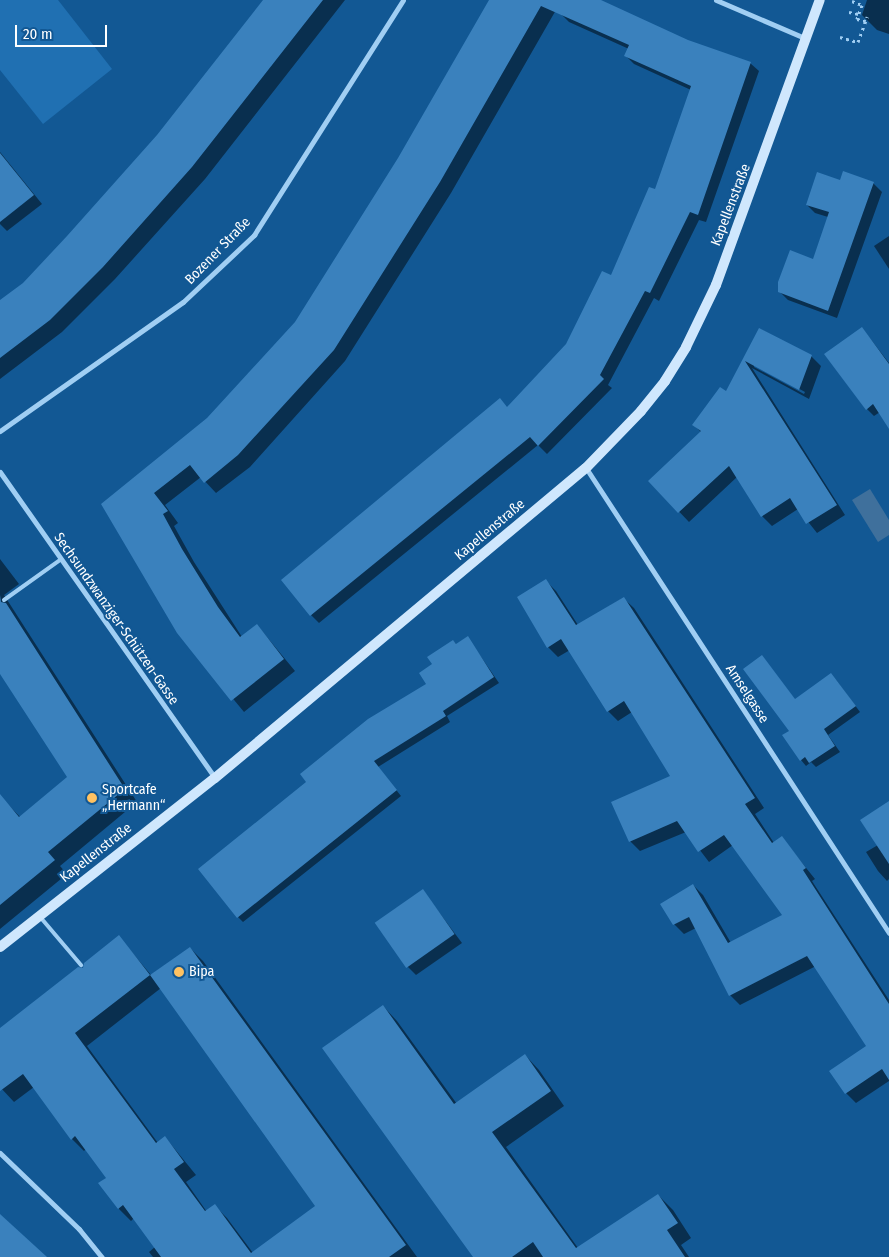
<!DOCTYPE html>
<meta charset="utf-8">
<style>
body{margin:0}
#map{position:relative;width:889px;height:1257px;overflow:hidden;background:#125894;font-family:"Fira Sans Condensed",sans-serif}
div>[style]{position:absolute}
.green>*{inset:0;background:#2070b2}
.water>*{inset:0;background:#3f709c}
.shadow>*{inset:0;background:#0007}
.building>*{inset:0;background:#3a81bd;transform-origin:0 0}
.path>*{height:3px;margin-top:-1.5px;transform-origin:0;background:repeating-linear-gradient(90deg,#a0cef3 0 2.5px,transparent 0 6.5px)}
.service>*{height:4px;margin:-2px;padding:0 2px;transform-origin:2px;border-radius:2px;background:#a0cef3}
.minor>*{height:5px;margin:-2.5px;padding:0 2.5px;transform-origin:2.5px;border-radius:2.5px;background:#a0cef3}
.secondary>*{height:10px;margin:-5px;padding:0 5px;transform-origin:5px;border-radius:5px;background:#cfe7fd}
.dots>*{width:14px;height:14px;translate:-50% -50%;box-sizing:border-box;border:2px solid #125894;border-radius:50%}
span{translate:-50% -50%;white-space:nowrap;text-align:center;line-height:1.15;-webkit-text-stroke:4px #125894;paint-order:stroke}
.street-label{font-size:14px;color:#fff}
.poi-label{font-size:14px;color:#fff}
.left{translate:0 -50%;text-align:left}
.scale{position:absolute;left:15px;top:25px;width:92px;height:22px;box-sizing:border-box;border:2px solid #fff;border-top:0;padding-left:6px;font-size:15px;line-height:18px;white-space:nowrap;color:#fff;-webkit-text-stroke:4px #125894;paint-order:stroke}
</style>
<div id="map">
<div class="green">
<div style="clip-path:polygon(0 0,58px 0,112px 69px,43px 124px,0 70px)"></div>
</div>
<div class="water">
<div style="clip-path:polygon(870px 489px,889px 520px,889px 535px,878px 542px,852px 500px)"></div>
</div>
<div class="shadow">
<div style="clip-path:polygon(265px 0,345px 0,205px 179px,115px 279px,62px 332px,0 379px,0 302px,24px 283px,68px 236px,158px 136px)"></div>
<div style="clip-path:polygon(491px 0,557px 0,560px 3px,451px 193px,345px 361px,250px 467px,216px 493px,201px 477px,165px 505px,178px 523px,174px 526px,194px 562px,242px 637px,257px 625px,295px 671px,244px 712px,178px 632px,103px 504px,208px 419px,296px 323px,400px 158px)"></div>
<div style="clip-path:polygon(567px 0,598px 0,687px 41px,750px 63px,759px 71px,706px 222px,699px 220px,659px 301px,654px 298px,608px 385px,612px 388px,547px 454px,538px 445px,319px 623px,311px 615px,567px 345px,612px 277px,656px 191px,691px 90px,634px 64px,626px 56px,629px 49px,569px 22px,561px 14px)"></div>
<div style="clip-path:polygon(867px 0,889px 0,889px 34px,877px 30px,862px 15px)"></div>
<div style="clip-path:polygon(0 152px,42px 204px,7px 231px,0 224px)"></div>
<div style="clip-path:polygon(841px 181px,873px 183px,882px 192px,837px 318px,788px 300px,779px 291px,814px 260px,828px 217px,815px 213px,807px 205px)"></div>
<div style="clip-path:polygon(889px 236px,889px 269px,874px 246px)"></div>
<div style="clip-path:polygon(862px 328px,889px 363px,889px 427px,880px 412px,874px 416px,867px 409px)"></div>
<div style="clip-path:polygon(evenodd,760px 329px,811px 356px,821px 366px,809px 399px,752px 368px,845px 515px,817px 533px,798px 509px,772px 526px,762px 516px,737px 477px,689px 522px,650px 481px,702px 433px,694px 425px,726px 393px,760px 329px,754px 364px,805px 392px,804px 394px,754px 367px,754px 364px)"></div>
<div style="clip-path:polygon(0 559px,19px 584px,4px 595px,137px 802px,60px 866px,67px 874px,0 929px,0 800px,2px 798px,20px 817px,69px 777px,0 672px)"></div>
<div style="clip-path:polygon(546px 581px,556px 591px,578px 625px,623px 598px,634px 608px,764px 808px,755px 814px,774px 843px,782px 838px,815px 879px,812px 881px,889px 1000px,889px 1081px,856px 1103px,846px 1093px,868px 1046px,816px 966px,740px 1005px,730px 995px,696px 928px,684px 934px,674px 924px,693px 885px,703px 895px,731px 943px,784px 916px,733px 845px,709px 862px,686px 832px,640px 851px,630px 841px,672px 776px,632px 712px,618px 721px,608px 711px,570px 650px,558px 657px,548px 647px)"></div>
<div style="clip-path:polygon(468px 638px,499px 683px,447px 716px,450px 722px,378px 767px,401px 796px,243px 922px,238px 917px,428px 684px,433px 665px,453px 641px,457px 645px)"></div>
<div style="clip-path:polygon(762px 657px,795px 700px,836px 680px,860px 712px,828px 735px,840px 752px,816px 767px,811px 762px,806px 766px,801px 760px)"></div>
<div style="clip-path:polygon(889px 803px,889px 879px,887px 881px,878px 871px,866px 852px,878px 845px)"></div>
<div style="clip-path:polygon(423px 891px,462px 943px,416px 975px,408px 967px)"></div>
<div style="clip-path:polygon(evenodd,119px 937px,151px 975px,190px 948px,203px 961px,417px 1257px,153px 1257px,149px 1252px,155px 1247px,134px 1218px,131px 1221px,119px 1209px,107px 1178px,86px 1149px,84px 1151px,72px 1139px,34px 1087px,14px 1102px,0 1087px,0 1030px,84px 970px,119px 937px,161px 988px,316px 1206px,253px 1253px,227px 1218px,215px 1206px,207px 1212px,186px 1182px,196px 1175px,165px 1137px,158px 1143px,87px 1046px,161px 988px)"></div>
<div style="clip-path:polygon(383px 1006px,397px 1021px,457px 1104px,525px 1055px,539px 1070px,564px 1106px,506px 1147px,578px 1248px,658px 1195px,673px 1210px,691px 1238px,681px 1245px,689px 1257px,475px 1257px)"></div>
</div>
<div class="building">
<div style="clip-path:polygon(263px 0,323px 0,192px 167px,103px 267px,50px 320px,0 358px,0 300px,23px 283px,67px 236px,157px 135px)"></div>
<div style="clip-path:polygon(489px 0,601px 0,688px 40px,751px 62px,698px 215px,690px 212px,650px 293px,645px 291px,600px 375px,604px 379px,538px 446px,530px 437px,310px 616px,281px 580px,500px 398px,507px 407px,566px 344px,602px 271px,611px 275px,649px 187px,655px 189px,691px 86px,624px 56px,629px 45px,541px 6px,440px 182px,334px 350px,238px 455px,204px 483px,190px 465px,154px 493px,168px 511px,163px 514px,182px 549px,218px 607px,240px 637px,257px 624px,284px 659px,231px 701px,177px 633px,101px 504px,207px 418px,295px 322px,398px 158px)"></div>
<div style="clip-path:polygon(0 153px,34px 195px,0 222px)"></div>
<div style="clip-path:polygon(843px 171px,874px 182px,828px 311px,778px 292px,778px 282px,790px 250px,813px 259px,829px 212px,806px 205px,817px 172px,840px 180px)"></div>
<div style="clip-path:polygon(862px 327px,889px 364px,889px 429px,873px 404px,866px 410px,824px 354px)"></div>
<div style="clip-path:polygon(759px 328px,812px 355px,799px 390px,745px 361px,837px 505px,806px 524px,790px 498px,761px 517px,729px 466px,678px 513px,648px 481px,701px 431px,692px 425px,720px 387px,726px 391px)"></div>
<div style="clip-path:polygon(546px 579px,576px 625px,624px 597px,755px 798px,745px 804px,772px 843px,782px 836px,806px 868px,803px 870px,889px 1004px,889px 1080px,882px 1069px,845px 1094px,829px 1071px,866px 1046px,807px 956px,729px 996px,689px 917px,673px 925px,660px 904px,693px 884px,728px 943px,782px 915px,724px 835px,698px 852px,677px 821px,629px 842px,611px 802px,670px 776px,624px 701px,607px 712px,561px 639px,547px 648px,517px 597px)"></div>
<div style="clip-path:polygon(0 595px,1px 602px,6px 603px,125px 789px,48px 852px,55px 860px,0 905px,0 794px,19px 817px,67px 777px,0 674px)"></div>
<div style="clip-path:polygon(468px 636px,494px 677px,443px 711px,446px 716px,374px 761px,397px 790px,237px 918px,198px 869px,306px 782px,300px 774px,368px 719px,426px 684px,419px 673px,432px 664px,427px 657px,453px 640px,456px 644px)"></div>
<div style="clip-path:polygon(762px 655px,795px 699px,831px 673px,856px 706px,824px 729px,835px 746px,809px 763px,805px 757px,800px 761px,782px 735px,789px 731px,743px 669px)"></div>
<div style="clip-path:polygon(889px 801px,889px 864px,860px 820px)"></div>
<div style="left:423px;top:889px;width:55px;height:59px;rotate:55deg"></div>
<div style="clip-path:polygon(evenodd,119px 935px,150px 975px,190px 947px,406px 1245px,389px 1257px,161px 1257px,123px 1205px,118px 1209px,98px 1183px,106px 1178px,75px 1136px,71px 1140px,23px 1074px,0 1091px,0 1028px,78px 967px,83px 968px,84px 963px,119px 935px,150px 975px,315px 1206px,251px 1253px,215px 1204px,205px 1211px,174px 1169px,184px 1162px,165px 1136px,156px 1143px,75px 1033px,150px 975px)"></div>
<div style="clip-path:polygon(383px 1005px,454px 1104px,525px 1054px,551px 1091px,492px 1132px,576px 1248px,658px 1194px,678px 1223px,667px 1230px,685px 1257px,543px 1257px,533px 1242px,512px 1257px,473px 1257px,322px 1048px)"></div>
<div style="clip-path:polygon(0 1214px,47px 1257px,0 1257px)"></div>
</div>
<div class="path">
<div style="left:852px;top:1px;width:11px;rotate:22deg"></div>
<div style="left:862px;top:5px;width:15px;rotate:110deg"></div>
<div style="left:857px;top:19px;width:9px;rotate:13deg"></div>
<div style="left:849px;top:12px;width:10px;rotate:11deg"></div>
<div style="left:840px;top:37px;width:19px;rotate:16deg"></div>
<div style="left:858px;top:42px;width:27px;rotate:-70deg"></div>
</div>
<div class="service">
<div style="left:4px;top:600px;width:69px;rotate:-35.5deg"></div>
<div style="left:41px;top:918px;width:62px;rotate:49.6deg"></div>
</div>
<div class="minor">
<div style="left:716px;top:0;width:99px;rotate:23.2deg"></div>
<div style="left:0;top:431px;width:224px;rotate:-35.2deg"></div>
<div style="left:183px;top:302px;width:98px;rotate:-43.3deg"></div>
<div style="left:254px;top:235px;width:278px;rotate:-57.6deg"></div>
<div style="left:586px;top:468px;width:555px;rotate:56.91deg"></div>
<div style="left:0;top:472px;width:374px;rotate:54.9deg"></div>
<div style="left:0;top:1153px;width:110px;rotate:43.9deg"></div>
<div style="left:79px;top:1229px;width:36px;rotate:51deg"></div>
</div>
<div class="secondary">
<div style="left:0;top:947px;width:273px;rotate:-38.2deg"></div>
<div style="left:215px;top:778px;width:483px;rotate:-39.9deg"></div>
<div style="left:586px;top:468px;width:79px;rotate:-46deg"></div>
<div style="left:641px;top:411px;width:38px;rotate:-51deg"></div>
<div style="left:665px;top:381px;width:40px;rotate:-58deg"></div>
<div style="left:686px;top:347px;width:69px;rotate:-64.2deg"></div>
<div style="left:716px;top:285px;width:303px;rotate:-70deg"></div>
</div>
<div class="dots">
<div style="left:92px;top:798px;background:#ffc262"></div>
<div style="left:179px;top:972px;background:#ffc262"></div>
</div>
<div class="street-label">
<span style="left:731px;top:205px;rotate:-69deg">Kapellenstraße</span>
<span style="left:218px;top:251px;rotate:-46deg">Bozener Straße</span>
<span style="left:490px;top:530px;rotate:-40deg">Kapellenstraße</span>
<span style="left:116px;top:619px;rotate:55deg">Sechsundzwanziger-Schützen-Gasse</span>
<span style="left:747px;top:694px;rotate:57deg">Amselgasse</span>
<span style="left:96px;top:853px;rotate:-38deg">Kapellenstraße</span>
</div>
<div class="poi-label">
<span class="left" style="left:102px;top:798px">Sportcafe<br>„Hermann“</span>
<span class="left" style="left:189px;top:972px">Bipa</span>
</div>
<div class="scale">20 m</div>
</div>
